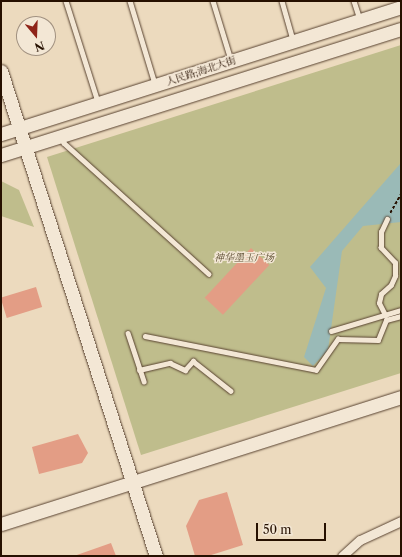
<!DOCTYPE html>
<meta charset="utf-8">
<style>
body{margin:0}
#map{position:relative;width:402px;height:557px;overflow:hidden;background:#ecdabe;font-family:"Libre Caslon Text","Noto Serif SC",serif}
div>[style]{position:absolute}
.green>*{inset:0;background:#bfbd8c}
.water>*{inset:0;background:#9abab7}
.building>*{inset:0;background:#e39d85;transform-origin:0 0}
.path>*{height:1.5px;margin-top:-0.75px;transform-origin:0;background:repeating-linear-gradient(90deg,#261000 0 3px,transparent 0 5px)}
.roads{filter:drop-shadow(0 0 1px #584230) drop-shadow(0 0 1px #584230)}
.lane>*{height:4.5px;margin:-2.25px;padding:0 2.25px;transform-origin:2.25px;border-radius:2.25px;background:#f3e7d5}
.street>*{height:9px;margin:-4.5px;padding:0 4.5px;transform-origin:4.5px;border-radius:4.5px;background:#f3e7d5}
.secondary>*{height:13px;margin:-6.5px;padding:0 6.5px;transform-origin:6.5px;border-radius:6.5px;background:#f3e7d5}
span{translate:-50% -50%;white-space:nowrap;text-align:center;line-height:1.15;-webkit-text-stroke:3px #f3e7d5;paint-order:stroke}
.street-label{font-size:10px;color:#261000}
.park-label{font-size:10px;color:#5c4d31;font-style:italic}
.frame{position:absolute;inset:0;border:2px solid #261000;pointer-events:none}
.north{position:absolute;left:16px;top:16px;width:40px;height:40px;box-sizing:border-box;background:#f3e7d5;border:1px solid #a19180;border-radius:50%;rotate:161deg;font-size:11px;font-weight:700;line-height:16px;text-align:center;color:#261000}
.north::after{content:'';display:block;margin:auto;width:14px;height:18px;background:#8f2418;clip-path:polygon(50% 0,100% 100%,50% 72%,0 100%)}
.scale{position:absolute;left:256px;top:523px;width:70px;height:18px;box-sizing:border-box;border:2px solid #261000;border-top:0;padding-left:5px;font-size:12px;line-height:14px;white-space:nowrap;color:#261000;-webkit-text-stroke:3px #f3e7d5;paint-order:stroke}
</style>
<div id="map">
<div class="green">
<div style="clip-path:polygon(401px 45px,401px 373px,141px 455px,47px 157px)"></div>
<div style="clip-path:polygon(1px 181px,19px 190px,34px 227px,1px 216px)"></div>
</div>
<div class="water">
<div style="clip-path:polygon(400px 164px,401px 222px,363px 226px,342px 251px,328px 350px,313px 366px,304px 357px,326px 288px,310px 267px)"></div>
</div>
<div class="building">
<div style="left:251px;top:248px;width:25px;height:68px;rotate:43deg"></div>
<div style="left:36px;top:287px;width:21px;height:37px;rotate:73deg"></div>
<div style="clip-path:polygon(78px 434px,88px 453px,82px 463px,39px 474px,32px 447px)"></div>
<div style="clip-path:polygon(227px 492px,243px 545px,208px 556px,195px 556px,186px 526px,199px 500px)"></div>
<div style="clip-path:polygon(111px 543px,116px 556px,74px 556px)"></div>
</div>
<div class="path">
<div style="left:390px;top:213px;width:22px;rotate:-60deg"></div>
</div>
<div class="roads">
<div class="lane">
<div style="left:66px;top:1px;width:106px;rotate:72.4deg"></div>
<div style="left:130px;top:1px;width:87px;rotate:73.2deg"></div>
<div style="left:213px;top:1px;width:62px;rotate:73deg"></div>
<div style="left:282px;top:1px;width:41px;rotate:74.2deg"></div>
<div style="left:354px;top:1px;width:19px;rotate:72deg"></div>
<div style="left:62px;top:138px;width:5px;rotate:68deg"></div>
<div style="left:64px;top:143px;width:195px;rotate:42.1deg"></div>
<div style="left:385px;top:315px;width:13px;rotate:-117deg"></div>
<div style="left:379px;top:303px;width:9px;rotate:-77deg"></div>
<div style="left:381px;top:294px;width:13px;rotate:-42deg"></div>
<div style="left:391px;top:285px;width:10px;rotate:-66deg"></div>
<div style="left:395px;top:276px;width:13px;rotate:-90deg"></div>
<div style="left:395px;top:263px;width:21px;rotate:-133deg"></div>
<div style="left:381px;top:248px;width:16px;rotate:-90deg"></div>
<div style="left:381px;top:232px;width:14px;rotate:-65deg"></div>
<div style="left:331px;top:331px;width:73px;rotate:-16.7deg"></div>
<div style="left:128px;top:333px;width:51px;rotate:71.6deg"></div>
<div style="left:145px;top:336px;width:174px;rotate:11.2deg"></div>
<div style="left:316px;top:370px;width:38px;rotate:-55deg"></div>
<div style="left:338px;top:339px;width:40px;rotate:1.4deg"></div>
<div style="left:378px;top:340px;width:22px;rotate:-68deg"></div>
<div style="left:386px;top:320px;width:16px;rotate:-15deg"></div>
<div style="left:139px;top:370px;width:32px;rotate:-13deg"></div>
<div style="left:170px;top:363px;width:17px;rotate:25deg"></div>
<div style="left:185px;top:370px;width:12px;rotate:-48deg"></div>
<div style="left:193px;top:361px;width:48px;rotate:38.3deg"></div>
</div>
<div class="street">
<div style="left:342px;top:556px;width:24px;rotate:-42deg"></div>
<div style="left:360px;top:540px;width:45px;rotate:-24.9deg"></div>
</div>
<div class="secondary">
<div style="left:1px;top:71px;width:509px;rotate:72.28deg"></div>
<div style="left:1px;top:134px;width:420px;rotate:-17.6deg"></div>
<div style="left:1px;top:155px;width:419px;rotate:-17.5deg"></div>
<div style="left:1px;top:524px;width:420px;rotate:-17.6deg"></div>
</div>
</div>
<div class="street-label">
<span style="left:201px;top:71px;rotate:-18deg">人民路;海北大街</span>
</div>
<div class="park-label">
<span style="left:244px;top:258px">神华墨玉广场</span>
</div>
<div class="frame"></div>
<div class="north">N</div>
<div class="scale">50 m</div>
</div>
